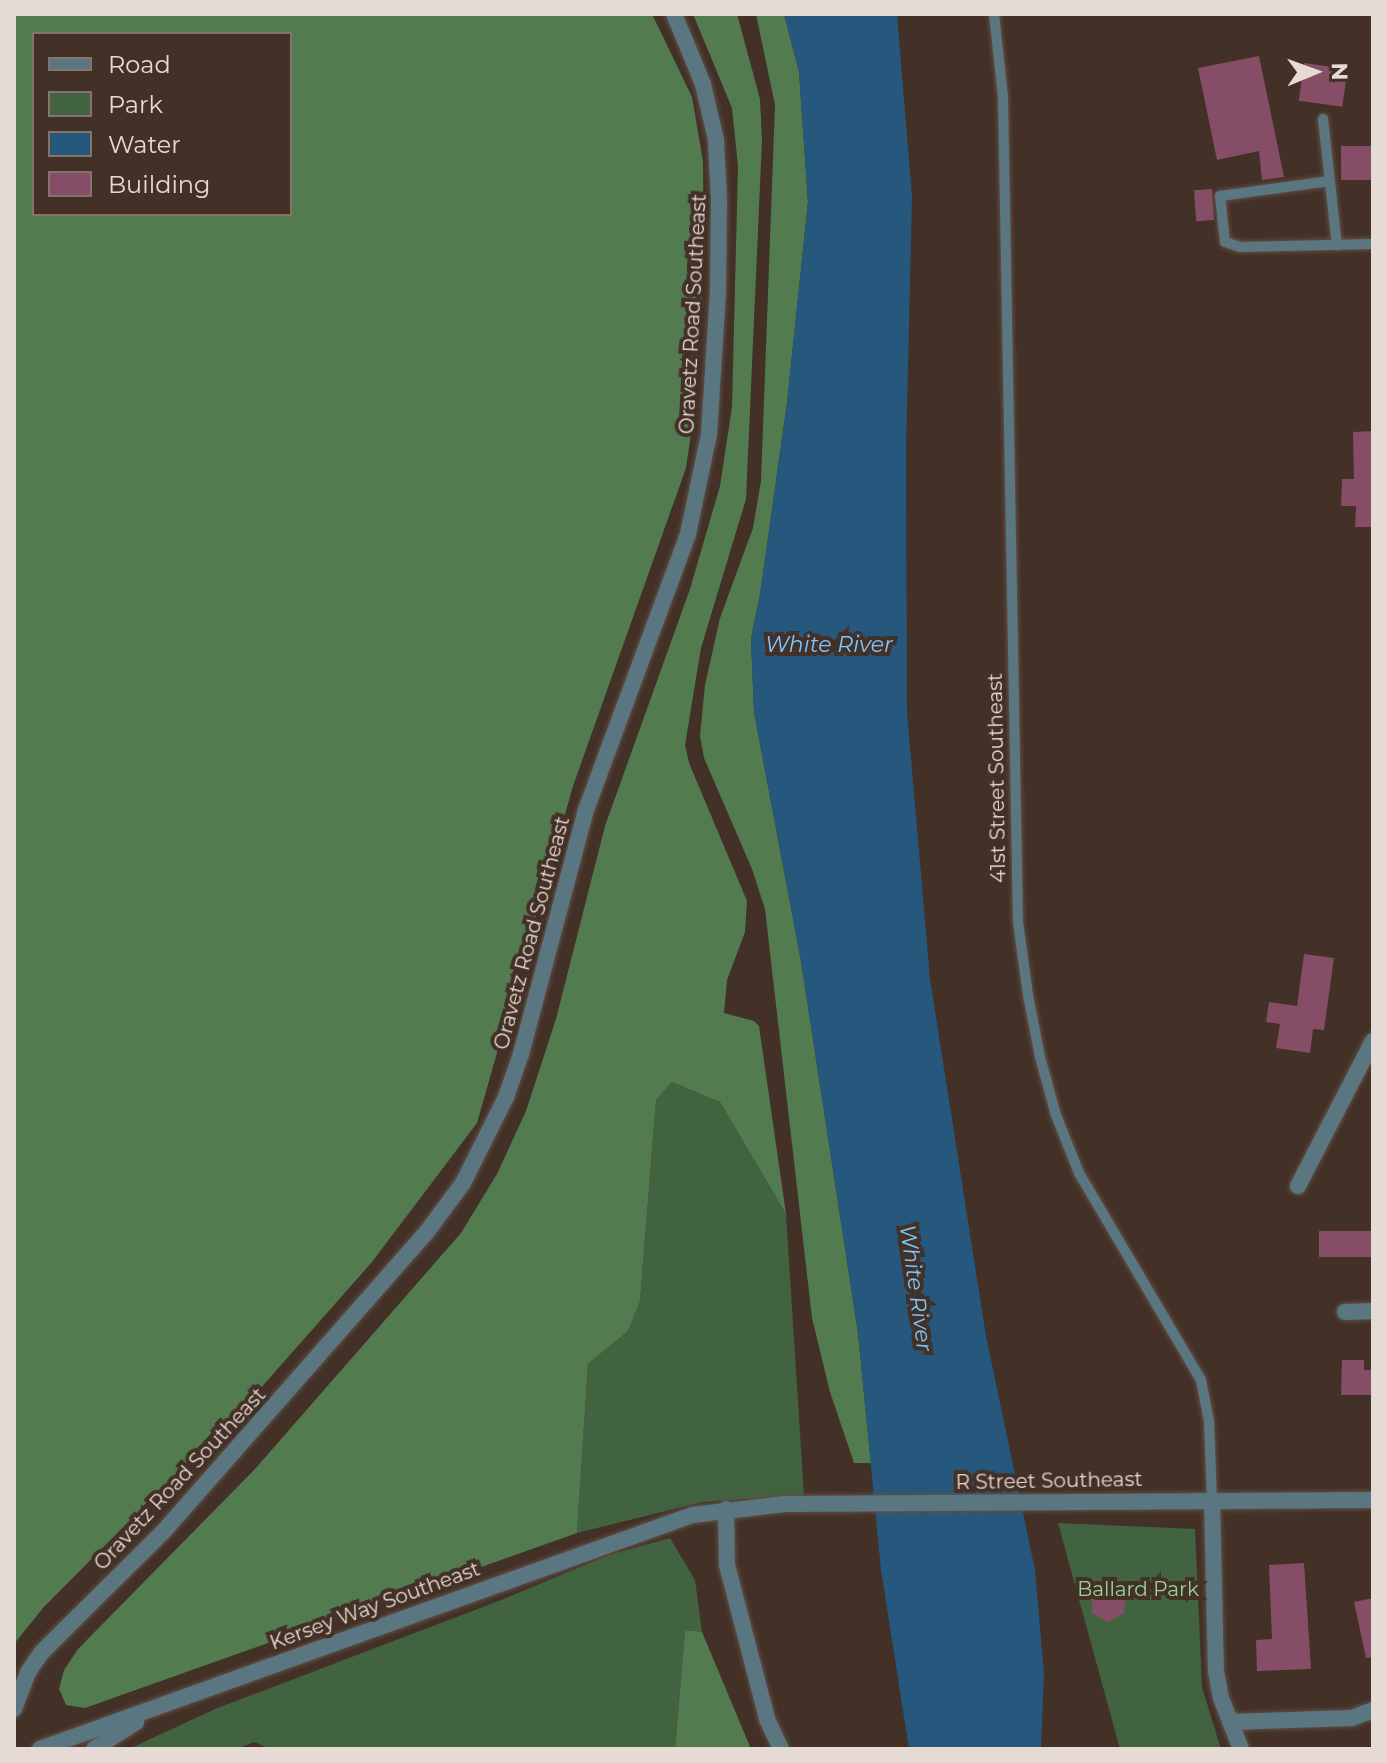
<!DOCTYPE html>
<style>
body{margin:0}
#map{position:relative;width:1387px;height:1763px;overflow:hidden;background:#433027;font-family:Montserrat,sans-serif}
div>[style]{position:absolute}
.green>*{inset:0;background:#42633f}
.forest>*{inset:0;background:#537b50}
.water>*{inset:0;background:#25587c}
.building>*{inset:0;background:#864e66;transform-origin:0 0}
.roads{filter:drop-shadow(0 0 2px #604f46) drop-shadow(0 0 2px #604f46)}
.service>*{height:10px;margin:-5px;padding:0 5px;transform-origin:5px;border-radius:5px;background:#5a7680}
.minor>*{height:16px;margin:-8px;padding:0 8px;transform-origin:8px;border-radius:8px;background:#5a7680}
.tertiary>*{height:16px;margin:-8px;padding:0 8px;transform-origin:8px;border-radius:8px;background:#5a7680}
span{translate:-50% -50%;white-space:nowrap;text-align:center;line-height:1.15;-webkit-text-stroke:8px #433027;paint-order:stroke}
.street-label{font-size:20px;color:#e6dad4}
.park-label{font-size:20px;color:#96d392}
.water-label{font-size:22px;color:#7bc6ff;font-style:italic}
.frame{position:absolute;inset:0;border:16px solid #e6dad4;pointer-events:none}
.legend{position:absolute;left:32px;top:32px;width:260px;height:184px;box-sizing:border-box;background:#433027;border:2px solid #84746c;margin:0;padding:10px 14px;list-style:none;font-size:24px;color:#e6dad4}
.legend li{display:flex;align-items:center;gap:16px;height:40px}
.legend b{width:40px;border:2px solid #84746c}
.north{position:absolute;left:1275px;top:32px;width:80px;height:80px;-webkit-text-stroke:6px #433027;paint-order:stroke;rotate:89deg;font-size:22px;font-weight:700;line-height:32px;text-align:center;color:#e6dad4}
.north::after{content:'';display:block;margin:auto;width:28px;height:36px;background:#e6dad4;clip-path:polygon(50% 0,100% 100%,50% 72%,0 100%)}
</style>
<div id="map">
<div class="green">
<div style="clip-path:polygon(672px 1082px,720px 1102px,786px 1214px,804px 1495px,702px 1502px,577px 1533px,588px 1364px,628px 1331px,640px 1301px,656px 1100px)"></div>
<div style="clip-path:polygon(1058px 1523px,1195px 1529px,1202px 1687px,1221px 1749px,1120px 1749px)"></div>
<div style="clip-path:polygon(670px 1538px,695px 1580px,702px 1632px,685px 1630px,675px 1749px,271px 1749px,254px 1742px,237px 1749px,129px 1749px,215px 1709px,501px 1600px,609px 1555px)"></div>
</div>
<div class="forest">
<div style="clip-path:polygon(evenodd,14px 14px,652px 14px,692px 97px,703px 161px,704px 262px,695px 406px,686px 468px,573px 786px,477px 1123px,372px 1262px,259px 1390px,43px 1608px,14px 1644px,14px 14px,34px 34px,290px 34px,290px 214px,34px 214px,34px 34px)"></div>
<div style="clip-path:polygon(693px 14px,737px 14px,760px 99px,762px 141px,746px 499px,701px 648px,685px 745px,689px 763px,747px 901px,745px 932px,727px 980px,724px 1013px,754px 1021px,759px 1026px,786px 1214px,720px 1102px,672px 1082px,656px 1100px,640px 1301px,628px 1331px,588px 1364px,577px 1533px,85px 1708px,66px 1705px,59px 1689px,64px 1670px,78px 1649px,255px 1469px,461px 1233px,497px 1174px,526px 1111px,556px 1019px,605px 826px,690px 589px,720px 486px,732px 407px,738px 166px,732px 108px)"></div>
<div style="clip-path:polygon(756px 14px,784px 14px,799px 72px,808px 202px,787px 403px,760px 595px,751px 638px,754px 712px,801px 961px,858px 1333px,871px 1463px,854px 1463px,830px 1392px,812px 1318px,765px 909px,752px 869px,704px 758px,700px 736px,705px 685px,720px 618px,753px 528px,761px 481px,775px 105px)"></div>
<div style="clip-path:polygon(685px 1630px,702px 1632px,751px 1749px,675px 1749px)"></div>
</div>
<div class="water">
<div style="clip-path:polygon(784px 14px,897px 14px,912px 197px,906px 452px,907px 712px,930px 979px,986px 1336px,1035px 1570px,1044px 1673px,1041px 1749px,909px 1749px,881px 1570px,858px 1333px,801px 961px,754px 712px,751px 638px,760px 595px,787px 403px,808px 202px,799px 72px)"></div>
</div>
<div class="building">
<div style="clip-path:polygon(1259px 56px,1284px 177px,1262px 180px,1259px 151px,1217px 160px,1198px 68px)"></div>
<div style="left:1304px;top:63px;width:44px;height:38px;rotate:8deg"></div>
<div style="left:1373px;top:146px;width:34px;height:32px;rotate:90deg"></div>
<div style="left:1212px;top:189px;width:31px;height:18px;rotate:86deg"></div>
<div style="clip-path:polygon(1373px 431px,1373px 527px,1355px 527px,1356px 506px,1341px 506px,1342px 479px,1354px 479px,1353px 432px)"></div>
<div style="clip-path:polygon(1304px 954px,1334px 958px,1324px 1030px,1313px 1029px,1310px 1053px,1276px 1048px,1280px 1024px,1266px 1022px,1269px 1002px,1297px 1006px)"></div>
<div style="left:1373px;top:1231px;width:26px;height:54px;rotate:90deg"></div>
<div style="clip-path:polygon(1342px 1360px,1364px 1360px,1364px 1370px,1373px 1370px,1373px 1395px,1341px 1395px)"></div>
<div style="clip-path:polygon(1304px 1563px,1311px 1669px,1257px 1671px,1256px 1640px,1272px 1639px,1269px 1565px)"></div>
<div style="clip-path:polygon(1108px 1585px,1124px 1594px,1125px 1603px,1124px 1613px,1108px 1622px,1092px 1613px,1092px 1594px)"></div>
<div style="clip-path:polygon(1373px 1598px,1373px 1657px,1366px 1658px,1354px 1602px)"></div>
</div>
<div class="roads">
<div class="service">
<div style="left:994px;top:14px;width:83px;rotate:83.8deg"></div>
<div style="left:1003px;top:97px;width:825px;rotate:88.96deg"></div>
<div style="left:1018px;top:922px;width:74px;rotate:82.2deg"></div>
<div style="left:1028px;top:995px;width:63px;rotate:79deg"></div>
<div style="left:1040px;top:1057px;width:60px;rotate:74.6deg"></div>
<div style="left:1056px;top:1115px;width:62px;rotate:68.4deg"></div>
<div style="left:1079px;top:1173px;width:240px;rotate:59.5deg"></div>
<div style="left:1201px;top:1380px;width:42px;rotate:79deg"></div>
<div style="left:1209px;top:1421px;width:78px;rotate:87.8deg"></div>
<div style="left:1323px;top:119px;width:127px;rotate:83.7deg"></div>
<div style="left:1330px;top:181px;width:111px;rotate:172.2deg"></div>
<div style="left:1220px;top:196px;width:46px;rotate:83.8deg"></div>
<div style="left:1225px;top:242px;width:16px;rotate:18deg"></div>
<div style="left:1240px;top:247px;width:133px;rotate:-1.3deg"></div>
</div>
<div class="minor">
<div style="left:1298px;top:1186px;width:163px;rotate:-62.7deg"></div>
<div style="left:1345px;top:1312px;width:28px;rotate:-2deg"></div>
<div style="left:1212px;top:1499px;width:172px;rotate:88.7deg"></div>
<div style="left:1216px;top:1671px;width:27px;rotate:80deg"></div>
<div style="left:1221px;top:1698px;width:55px;rotate:68.6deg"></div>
<div style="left:726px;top:1509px;width:56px;rotate:89deg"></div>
<div style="left:727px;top:1565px;width:159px;rotate:75.4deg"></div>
<div style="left:767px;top:1719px;width:33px;rotate:65deg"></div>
<div style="left:1230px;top:1722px;width:122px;rotate:-1.9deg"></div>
<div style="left:1352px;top:1718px;width:22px;rotate:-21deg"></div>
</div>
<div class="tertiary">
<div style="left:14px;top:1709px;width:40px;rotate:-69deg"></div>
<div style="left:28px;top:1672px;width:24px;rotate:-55deg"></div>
<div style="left:42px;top:1652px;width:172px;rotate:-44.8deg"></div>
<div style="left:164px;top:1531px;width:397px;rotate:-48.7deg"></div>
<div style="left:426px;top:1233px;width:62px;rotate:-53.5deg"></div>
<div style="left:463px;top:1183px;width:96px;rotate:-63.4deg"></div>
<div style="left:506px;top:1097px;width:46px;rotate:-70.8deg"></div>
<div style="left:521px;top:1054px;width:253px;rotate:-75.1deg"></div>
<div style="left:586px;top:810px;width:294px;rotate:-69.7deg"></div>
<div style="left:688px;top:534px;width:102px;rotate:-78.1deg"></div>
<div style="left:709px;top:434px;width:142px;rotate:-86.4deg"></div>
<div style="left:718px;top:292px;width:92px;rotate:-89.4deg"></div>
<div style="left:719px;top:200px;width:60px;rotate:-92.9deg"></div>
<div style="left:716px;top:140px;width:57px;rotate:-103.1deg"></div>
<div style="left:703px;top:84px;width:76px;rotate:-112.5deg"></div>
<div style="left:40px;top:1749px;width:693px;rotate:-19.74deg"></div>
<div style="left:692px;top:1515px;width:93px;rotate:-6.8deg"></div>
<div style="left:784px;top:1504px;width:589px;rotate:-0.39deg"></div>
<div style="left:94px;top:1749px;width:50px;rotate:-32.7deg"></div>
</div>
</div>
<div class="street-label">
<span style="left:693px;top:314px;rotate:-87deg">Oravetz Road Southeast</span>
<span style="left:997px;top:778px;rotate:-91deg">41st Street Southeast</span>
<span style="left:532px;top:933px;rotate:-75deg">Oravetz Road Southeast</span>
<span style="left:180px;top:1479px;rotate:-47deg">Oravetz Road Southeast</span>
<span style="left:1049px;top:1481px;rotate:-1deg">R Street Southeast</span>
<span style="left:375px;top:1606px;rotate:-20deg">Kersey Way Southeast</span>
</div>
<div class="park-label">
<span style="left:1138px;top:1589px">Ballard Park</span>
</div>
<div class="water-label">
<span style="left:829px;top:645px">White River</span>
<span style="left:916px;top:1288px;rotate:82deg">White River</span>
</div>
<div class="frame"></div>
<ul class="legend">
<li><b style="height:10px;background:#5a7680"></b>Road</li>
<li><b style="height:22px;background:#42633f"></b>Park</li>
<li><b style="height:22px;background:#25587c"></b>Water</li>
<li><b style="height:22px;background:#864e66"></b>Building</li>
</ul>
<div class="north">N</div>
</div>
